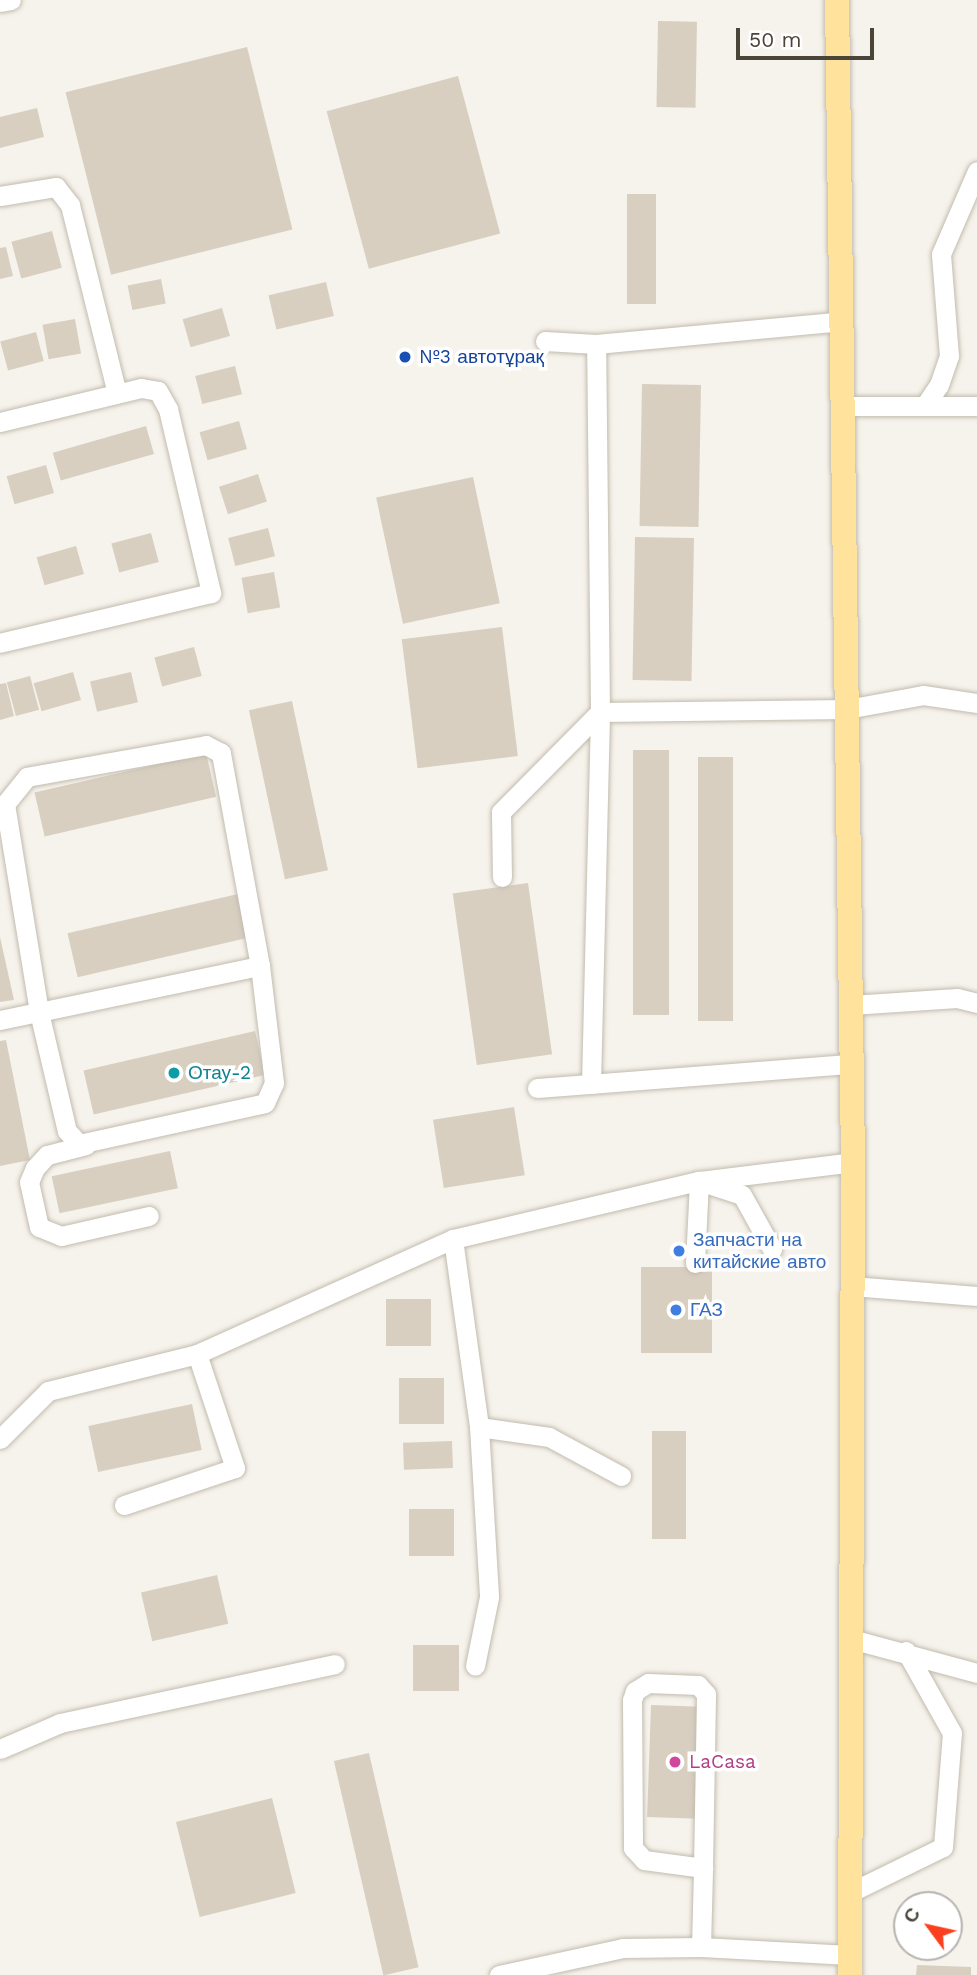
<!DOCTYPE html>
<meta charset="utf-8">
<style>
body{margin:0}
#map{position:relative;width:977px;height:1975px;overflow:hidden;background:#f6f3ec;font-family:"Work Sans",sans-serif}
div>[style]{position:absolute}
.building>*{inset:0;background:#d8cfc1;transform-origin:0 0}
.roads{filter:drop-shadow(0 0 2px #c2bbae) drop-shadow(0 0 2px #c2bbae)}
.minor>*{height:19px;margin:-9.5px;padding:0 9.5px;transform-origin:9.5px;border-radius:9.5px;background:#fff}
.major>*{height:24px;margin:-12px;padding:0 12px;transform-origin:12px;border-radius:12px;background:#ffe39c}
.dots>*{width:19px;height:19px;translate:-50% -50%;box-sizing:border-box;border:4px solid #fff;border-radius:50%}
span{translate:-50% -50%;white-space:nowrap;text-align:center;line-height:1.15;-webkit-text-stroke:7px #fff;paint-order:stroke}
.transit-label{font-size:19px;color:#164399}
.left{translate:0 -50%;text-align:left}
.culture-label{font-size:19px;color:#0d838f}
.shop-label{font-size:19px;color:#366cbe}
.hotel-label{font-size:19px;color:#b23c85}
.north{position:absolute;left:893px;top:1891px;width:70px;height:70px;box-sizing:border-box;background:#fff;border:2px solid #b7b4b0;border-radius:50%;rotate:303deg;font-size:19px;font-weight:700;line-height:28px;text-align:center;color:#4b4439}
.north::after{content:'';display:block;margin:auto;width:24px;height:32px;background:#fc3f1d;clip-path:polygon(50% 0,100% 100%,50% 72%,0 100%)}
.scale{position:absolute;left:736px;top:28px;width:138px;height:32px;box-sizing:border-box;border:4px solid #4b4439;border-top:0;padding-left:9px;font-size:21px;line-height:24px;white-space:nowrap;color:#4b4439;-webkit-text-stroke:5px #fff;paint-order:stroke}
</style>
<div id="map">
<div class="building">
<div style="left:658px;top:21px;width:39px;height:86px;rotate:1deg"></div>
<div style="left:247px;top:47px;width:188px;height:187px;rotate:76deg"></div>
<div style="left:458px;top:76px;width:163px;height:136px;rotate:75deg"></div>
<div style="clip-path:polygon(37px 108px,44px 137px,0 148px,0 117px)"></div>
<div style="left:627px;top:194px;width:29px;height:110px"></div>
<div style="left:52px;top:231px;width:38px;height:42px;rotate:75deg"></div>
<div style="clip-path:polygon(6px 247px,13px 276px,0 279px,0 248px)"></div>
<div style="left:161px;top:279px;width:25px;height:34px;rotate:79deg"></div>
<div style="left:326px;top:282px;width:35px;height:59px;rotate:77deg"></div>
<div style="left:222px;top:308px;width:29px;height:41px;rotate:74deg"></div>
<div style="left:75px;top:319px;width:35px;height:33px;rotate:80deg"></div>
<div style="left:36px;top:332px;width:30px;height:37px;rotate:75deg"></div>
<div style="left:235px;top:366px;width:29px;height:41px;rotate:76deg"></div>
<div style="left:642px;top:384px;width:59px;height:142px;rotate:1deg"></div>
<div style="left:239px;top:421px;width:29px;height:41px;rotate:74deg"></div>
<div style="left:146px;top:426px;width:29px;height:97px;rotate:74deg"></div>
<div style="left:46px;top:465px;width:29px;height:41px;rotate:74deg"></div>
<div style="left:258px;top:474px;width:29px;height:41px;rotate:72deg"></div>
<div style="left:473px;top:477px;width:129px;height:99px;rotate:78deg"></div>
<div style="left:268px;top:528px;width:29px;height:41px;rotate:76deg"></div>
<div style="left:151px;top:533px;width:30px;height:41px;rotate:75deg"></div>
<div style="left:635px;top:537px;width:59px;height:143px;rotate:1deg"></div>
<div style="left:76px;top:546px;width:29px;height:41px;rotate:74deg"></div>
<div style="left:274px;top:572px;width:36px;height:33px;rotate:80deg"></div>
<div style="left:502px;top:627px;width:130px;height:101px;rotate:83deg"></div>
<div style="left:194px;top:647px;width:30px;height:41px;rotate:75deg"></div>
<div style="left:73px;top:672px;width:29px;height:41px;rotate:74deg"></div>
<div style="left:131px;top:672px;width:31px;height:42px;rotate:77deg"></div>
<div style="left:30px;top:676px;width:35px;height:24px;rotate:75deg"></div>
<div style="clip-path:polygon(6px 683px,14px 716px,0 720px,0 684px)"></div>
<div style="left:292px;top:701px;width:173px;height:44px;rotate:78deg"></div>
<div style="left:669px;top:750px;width:265px;height:36px;rotate:90deg"></div>
<div style="left:206px;top:753px;width:45px;height:176px;rotate:77deg"></div>
<div style="left:733px;top:757px;width:264px;height:35px;rotate:90deg"></div>
<div style="left:528px;top:883px;width:173px;height:76px;rotate:82deg"></div>
<div style="left:238px;top:894px;width:45px;height:175px;rotate:77deg"></div>
<div style="clip-path:polygon(0 937px,14px 1000px,0 1002px)"></div>
<div style="left:255px;top:1031px;width:45px;height:176px;rotate:77deg"></div>
<div style="clip-path:polygon(6px 1040px,30px 1160px,0 1166px,0 1041px)"></div>
<div style="left:514px;top:1107px;width:69px;height:82px;rotate:81deg"></div>
<div style="left:170px;top:1151px;width:38px;height:121px;rotate:78deg"></div>
<div style="left:641px;top:1267px;width:71px;height:86px"></div>
<div style="left:386px;top:1299px;width:45px;height:47px"></div>
<div style="left:399px;top:1378px;width:45px;height:46px"></div>
<div style="left:192px;top:1404px;width:47px;height:106px;rotate:78deg"></div>
<div style="left:652px;top:1431px;width:34px;height:108px"></div>
<div style="left:452px;top:1441px;width:27px;height:49px;rotate:88deg"></div>
<div style="left:409px;top:1509px;width:45px;height:47px"></div>
<div style="left:217px;top:1575px;width:50px;height:78px;rotate:77deg"></div>
<div style="left:413px;top:1645px;width:46px;height:46px"></div>
<div style="left:651px;top:1705px;width:51px;height:112px;rotate:2deg"></div>
<div style="left:369px;top:1753px;width:220px;height:36px;rotate:77deg"></div>
<div style="left:272px;top:1798px;width:98px;height:99px;rotate:76deg"></div>
<div style="clip-path:polygon(917px 1965px,971px 1967px,971px 1975px,916px 1975px)"></div>
</div>
<div class="roads">
<div class="minor">
<div style="left:0;top:2px;width:11px;rotate:-10deg"></div>
<div style="left:0;top:196px;width:57px;rotate:-9.1deg"></div>
<div style="left:56px;top:187px;width:23px;rotate:52deg"></div>
<div style="left:70px;top:205px;width:194px;rotate:76deg"></div>
<div style="left:545px;top:341px;width:51px;rotate:3.4deg"></div>
<div style="left:596px;top:344px;width:248px;rotate:-5.3deg"></div>
<div style="left:926px;top:404px;width:23px;rotate:-56deg"></div>
<div style="left:939px;top:385px;width:31px;rotate:-71deg"></div>
<div style="left:949px;top:356px;width:102px;rotate:-94.5deg"></div>
<div style="left:941px;top:254px;width:90px;rotate:-66.6deg"></div>
<div style="left:844px;top:406px;width:133px"></div>
<div style="left:0;top:422px;width:145px;rotate:-13.6deg"></div>
<div style="left:141px;top:388px;width:17px;rotate:10deg"></div>
<div style="left:158px;top:391px;width:21px;rotate:61deg"></div>
<div style="left:168px;top:409px;width:189px;rotate:76.8deg"></div>
<div style="left:211px;top:593px;width:217px;rotate:166.7deg"></div>
<div style="left:502px;top:877px;width:65px;rotate:-90.9deg"></div>
<div style="left:501px;top:812px;width:141px;rotate:-45.3deg"></div>
<div style="left:600px;top:712px;width:247px;rotate:-0.7deg"></div>
<div style="left:847px;top:709px;width:77px;rotate:-10.4deg"></div>
<div style="left:923px;top:695px;width:55px;rotate:8.4deg"></div>
<div style="left:851px;top:1005px;width:106px;rotate:-3.8deg"></div>
<div style="left:957px;top:998px;width:21px;rotate:14deg"></div>
<div style="left:0;top:1020px;width:40px;rotate:-12deg"></div>
<div style="left:39px;top:1012px;width:226px;rotate:-11.8deg"></div>
<div style="left:260px;top:966px;width:217px;rotate:-100.4deg"></div>
<div style="left:221px;top:753px;width:17px;rotate:-152deg"></div>
<div style="left:206px;top:745px;width:182px;rotate:169.9deg"></div>
<div style="left:27px;top:777px;width:35px;rotate:129deg"></div>
<div style="left:5px;top:804px;width:211px;rotate:80.7deg"></div>
<div style="left:39px;top:1012px;width:122px;rotate:76.8deg"></div>
<div style="left:67px;top:1131px;width:18px;rotate:47deg"></div>
<div style="left:79px;top:1144px;width:190px;rotate:-12.4deg"></div>
<div style="left:265px;top:1103px;width:22px;rotate:-66deg"></div>
<div style="left:274px;top:1083px;width:118px;rotate:-96.8deg"></div>
<div style="left:591px;top:1084px;width:372px;rotate:-88.6deg"></div>
<div style="left:600px;top:712px;width:368px;rotate:-90.6deg"></div>
<div style="left:537px;top:1088px;width:316px;rotate:-4.4deg"></div>
<div style="left:86px;top:1145px;width:40px;rotate:165.6deg"></div>
<div style="left:47px;top:1155px;width:18px;rotate:133deg"></div>
<div style="left:35px;top:1168px;width:15px;rotate:113deg"></div>
<div style="left:29px;top:1182px;width:46px;rotate:77.5deg"></div>
<div style="left:39px;top:1227px;width:24px;rotate:22deg"></div>
<div style="left:61px;top:1236px;width:90px;rotate:-12.8deg"></div>
<div style="left:453px;top:1239px;width:190px;rotate:82.1deg"></div>
<div style="left:479px;top:1427px;width:170px;rotate:86.6deg"></div>
<div style="left:489px;top:1597px;width:70px;rotate:101.5deg"></div>
<div style="left:695px;top:1263px;width:82px;rotate:-87.2deg"></div>
<div style="left:699px;top:1181px;width:45px;rotate:18deg"></div>
<div style="left:742px;top:1195px;width:62px;rotate:60.9deg"></div>
<div style="left:852px;top:1286px;width:125px;rotate:4.6deg"></div>
<div style="left:479px;top:1427px;width:71px;rotate:8.1deg"></div>
<div style="left:549px;top:1437px;width:82px;rotate:28.4deg"></div>
<div style="left:0;top:1439px;width:68px;rotate:-45deg"></div>
<div style="left:48px;top:1391px;width:154px;rotate:-13.9deg"></div>
<div style="left:197px;top:1354px;width:281px;rotate:-24.2deg"></div>
<div style="left:453px;top:1239px;width:253px;rotate:-13.3deg"></div>
<div style="left:699px;top:1181px;width:155px;rotate:-7deg"></div>
<div style="left:124px;top:1505px;width:117px;rotate:-18.4deg"></div>
<div style="left:235px;top:1468px;width:120px;rotate:-108.4deg"></div>
<div style="left:851px;top:1639px;width:131px;rotate:15.1deg"></div>
<div style="left:0;top:1749px;width:65px;rotate:-23.4deg"></div>
<div style="left:60px;top:1723px;width:281px;rotate:-12.1deg"></div>
<div style="left:851px;top:1892px;width:102px;rotate:-26.1deg"></div>
<div style="left:943px;top:1847px;width:114px;rotate:-85.5deg"></div>
<div style="left:952px;top:1733px;width:94px;rotate:-119.3deg"></div>
<div style="left:701px;top:1947px;width:79px;rotate:-88.5deg"></div>
<div style="left:703px;top:1868px;width:174px;rotate:-89deg"></div>
<div style="left:706px;top:1694px;width:12px;rotate:-132deg"></div>
<div style="left:698px;top:1685px;width:50px;rotate:-177.7deg"></div>
<div style="left:648px;top:1683px;width:15px;rotate:148deg"></div>
<div style="left:635px;top:1691px;width:9px;rotate:108deg"></div>
<div style="left:632px;top:1700px;width:148px;rotate:89.6deg"></div>
<div style="left:633px;top:1848px;width:16px;rotate:47deg"></div>
<div style="left:644px;top:1860px;width:60px;rotate:7.7deg"></div>
<div style="left:499px;top:1975px;width:127px;rotate:-12.3deg"></div>
<div style="left:623px;top:1948px;width:78px;rotate:-0.7deg"></div>
<div style="left:701px;top:1947px;width:149px;rotate:3.1deg"></div>
</div>
<div class="major">
<div style="left:837px;top:0;width:1162px;rotate:89.21deg"></div>
<div style="left:853px;top:1162px;width:813px;rotate:90.21deg"></div>
</div>
</div>
<div class="dots">
<div style="left:405px;top:357px;background:#1a4fb4"></div>
<div style="left:174px;top:1073px;background:#0f9aa8"></div>
<div style="left:679px;top:1251px;background:#3f7fe0"></div>
<div style="left:676px;top:1310px;background:#3f7fe0"></div>
<div style="left:675px;top:1762px;background:#d1479c"></div>
</div>
<div class="transit-label">
<span class="left" style="left:419px;top:357px">№3 автотұрақ</span>
</div>
<div class="culture-label">
<span class="left" style="left:188px;top:1073px">Отау-2</span>
</div>
<div class="shop-label">
<span class="left" style="left:693px;top:1251px">Запчасти на<br>китайские авто</span>
<span class="left" style="left:690px;top:1310px">ГАЗ</span>
</div>
<div class="hotel-label">
<span class="left" style="left:689px;top:1762px">LaCasa</span>
</div>
<div class="north">С</div>
<div class="scale">50 m</div>
</div>
